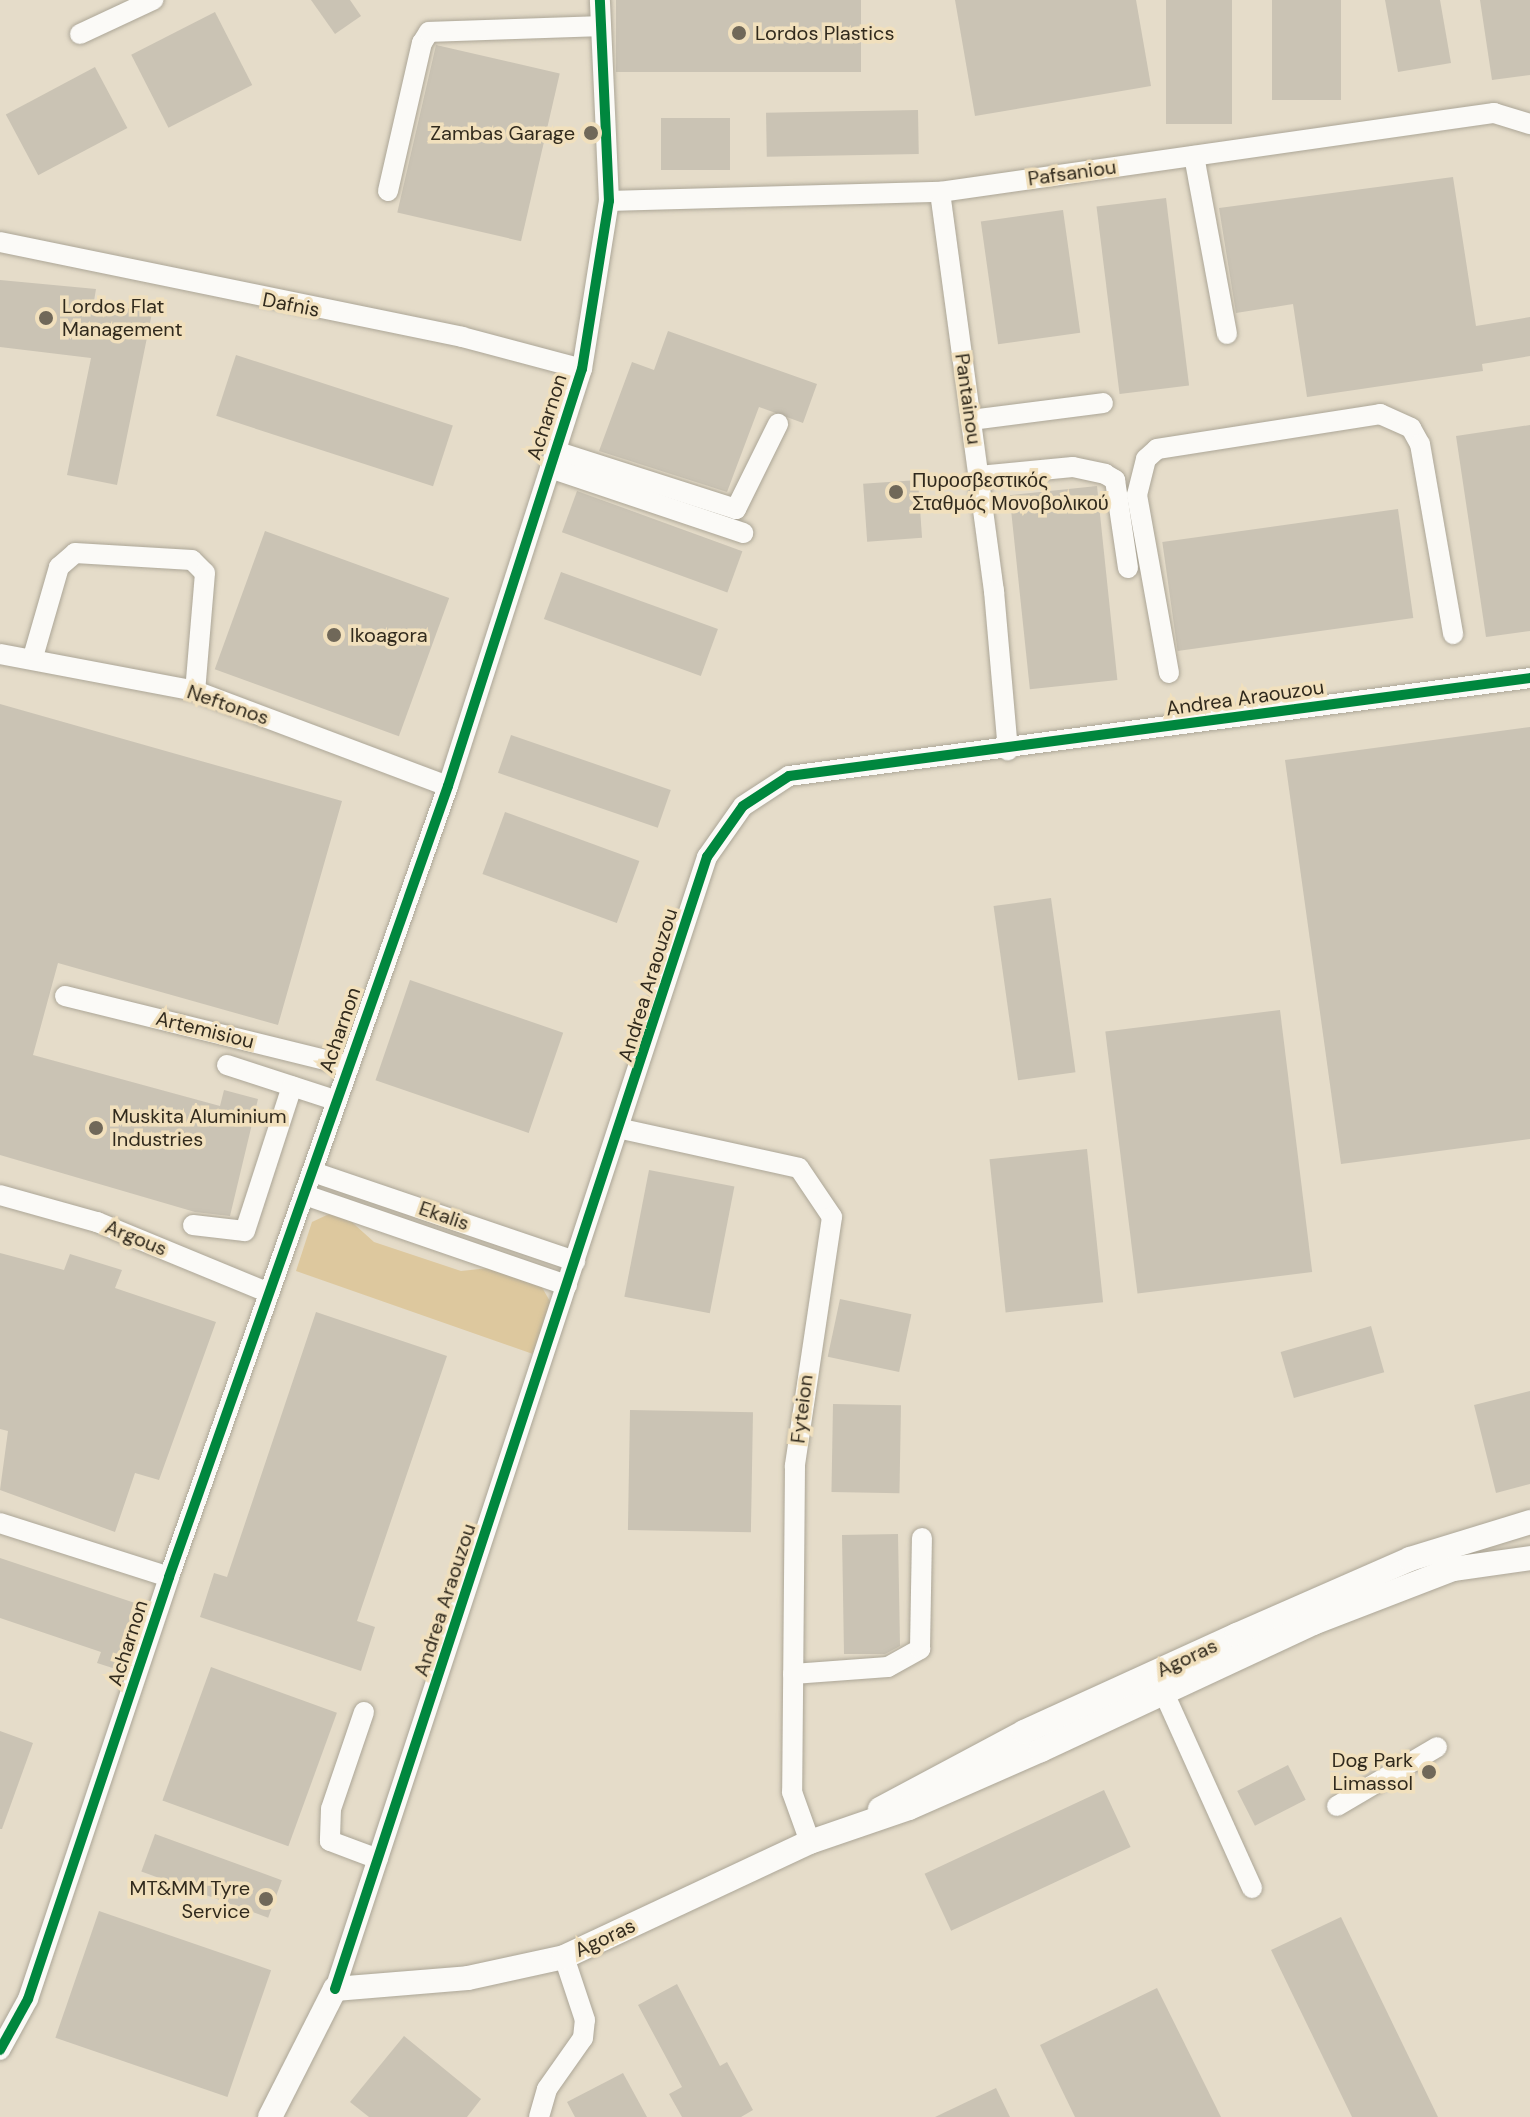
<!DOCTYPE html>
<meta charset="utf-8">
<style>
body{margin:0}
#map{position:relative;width:1530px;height:2117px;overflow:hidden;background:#e5dcc9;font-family:"DM Sans",sans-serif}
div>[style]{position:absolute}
.green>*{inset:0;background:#ddc89e}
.building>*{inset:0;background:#cac3b4;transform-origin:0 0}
.roads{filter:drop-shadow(0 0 2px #aca697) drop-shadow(0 0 2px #aca697)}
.minor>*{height:20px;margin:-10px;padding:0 10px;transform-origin:10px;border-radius:10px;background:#fbfaf7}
.major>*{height:24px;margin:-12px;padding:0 12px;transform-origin:12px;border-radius:12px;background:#fbfaf7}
.cycleway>*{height:10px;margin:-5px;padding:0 5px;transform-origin:5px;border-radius:5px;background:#00873e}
.dots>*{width:22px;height:22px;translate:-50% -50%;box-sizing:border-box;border:4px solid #f1e0bd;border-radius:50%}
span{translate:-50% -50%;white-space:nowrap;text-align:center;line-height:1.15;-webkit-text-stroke:7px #f1e0bd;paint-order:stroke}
.poi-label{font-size:20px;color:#312a1d}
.left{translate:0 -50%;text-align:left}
.right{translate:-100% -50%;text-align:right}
.street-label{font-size:20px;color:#312a1d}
</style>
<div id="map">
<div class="green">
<div style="clip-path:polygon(329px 1214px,344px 1215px,374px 1242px,461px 1271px,489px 1268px,540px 1284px,551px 1303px,533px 1354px,296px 1271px,312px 1222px)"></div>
</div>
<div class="building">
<div style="clip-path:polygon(311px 0,350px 0,361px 16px,335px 34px)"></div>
<div style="left:616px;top:0;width:245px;height:72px"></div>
<div style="clip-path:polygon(955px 0,1136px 0,1151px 86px,975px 116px)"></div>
<div style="left:1166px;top:0;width:66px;height:124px"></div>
<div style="left:1272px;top:0;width:69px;height:100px"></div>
<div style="clip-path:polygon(1385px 0,1440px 0,1451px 63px,1398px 72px)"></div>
<div style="clip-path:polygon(1480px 0,1530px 0,1530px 75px,1492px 80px)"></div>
<div style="left:215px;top:12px;width:82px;height:94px;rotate:63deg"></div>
<div style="left:436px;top:45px;width:127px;height:172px;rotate:13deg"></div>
<div style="left:95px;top:67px;width:69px;height:101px;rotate:62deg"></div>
<div style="left:918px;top:110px;width:44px;height:152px;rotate:89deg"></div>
<div style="left:661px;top:118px;width:69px;height:52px"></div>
<div style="clip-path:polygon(1453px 177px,1476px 326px,1530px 317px,1530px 356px,1482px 364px,1483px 371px,1307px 397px,1293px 304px,1236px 313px,1219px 208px)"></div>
<div style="left:1166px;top:198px;width:189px;height:70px;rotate:83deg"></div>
<div style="left:1063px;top:210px;width:124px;height:83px;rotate:82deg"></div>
<div style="clip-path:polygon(0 280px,96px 289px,94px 301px,152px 313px,117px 485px,67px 475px,91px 358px,0 347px)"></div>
<div style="clip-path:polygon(668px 331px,817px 384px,803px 423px,759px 407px,727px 492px,599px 451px,632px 362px,654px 370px)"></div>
<div style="left:236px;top:355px;width:228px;height:64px;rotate:18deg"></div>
<div style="clip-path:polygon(1530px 425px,1530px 631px,1486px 637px,1456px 436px)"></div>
<div style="left:918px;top:480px;width:58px;height:55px;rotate:86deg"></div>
<div style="left:1097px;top:486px;width:195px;height:88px;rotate:84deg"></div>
<div style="left:577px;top:491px;width:176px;height:44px;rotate:20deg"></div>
<div style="left:1398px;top:509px;width:110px;height:238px;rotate:82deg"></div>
<div style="left:265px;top:531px;width:196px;height:147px;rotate:20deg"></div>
<div style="left:561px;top:572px;width:167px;height:50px;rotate:20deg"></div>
<div style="clip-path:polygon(0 704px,342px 801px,278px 1025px,58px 963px,33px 1055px,220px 1106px,224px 1090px,258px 1099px,230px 1216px,195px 1212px,0 1155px)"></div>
<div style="clip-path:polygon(1530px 727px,1530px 1139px,1341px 1164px,1285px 760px)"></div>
<div style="left:511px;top:735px;width:169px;height:40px;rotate:19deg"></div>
<div style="left:505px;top:812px;width:143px;height:66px;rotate:20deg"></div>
<div style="left:1051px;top:898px;width:176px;height:58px;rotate:82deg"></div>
<div style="left:410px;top:980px;width:162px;height:106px;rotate:19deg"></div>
<div style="left:1280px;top:1010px;width:264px;height:176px;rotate:83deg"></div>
<div style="left:1087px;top:1149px;width:154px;height:98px;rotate:84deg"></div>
<div style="left:649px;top:1170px;width:87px;height:129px;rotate:11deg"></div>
<div style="clip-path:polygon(0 1253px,64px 1270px,70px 1254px,122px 1270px,115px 1288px,216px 1322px,159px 1480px,135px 1473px,115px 1532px,0 1490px,8px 1431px,0 1429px)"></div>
<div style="left:840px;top:1299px;width:73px;height:59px;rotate:12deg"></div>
<div style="clip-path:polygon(316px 1312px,447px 1356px,357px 1621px,375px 1627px,361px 1671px,200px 1617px,214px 1573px,227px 1577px)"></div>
<div style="left:1371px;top:1326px;width:48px;height:94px;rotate:74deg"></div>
<div style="clip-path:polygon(1530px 1391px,1530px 1484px,1496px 1493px,1474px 1405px)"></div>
<div style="left:833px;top:1404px;width:68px;height:88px;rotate:1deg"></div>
<div style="left:630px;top:1410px;width:123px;height:120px;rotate:1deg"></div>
<div style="clip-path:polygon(898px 1534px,900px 1646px,885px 1654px,844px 1654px,842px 1535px)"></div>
<div style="clip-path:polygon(0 1558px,144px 1606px,122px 1671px,97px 1663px,101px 1652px,0 1618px)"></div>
<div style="left:211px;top:1667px;width:134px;height:142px;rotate:20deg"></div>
<div style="clip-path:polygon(0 1731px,33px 1743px,2px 1829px,0 1829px)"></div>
<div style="left:1288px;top:1765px;width:39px;height:57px;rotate:63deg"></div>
<div style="left:1104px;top:1790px;width:63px;height:198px;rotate:65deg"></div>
<div style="left:155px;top:1834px;width:135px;height:40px;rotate:20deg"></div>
<div style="left:99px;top:1911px;width:182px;height:134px;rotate:19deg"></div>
<div style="clip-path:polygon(1341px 1917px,1438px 2117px,1352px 2117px,1271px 1950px)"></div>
<div style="clip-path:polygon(677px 1984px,720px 2066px,727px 2062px,753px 2110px,741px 2117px,682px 2117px,669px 2094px,682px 2087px,638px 2005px)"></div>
<div style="clip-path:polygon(1157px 1988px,1221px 2117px,1075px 2117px,1040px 2045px)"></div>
<div style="clip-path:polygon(404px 2036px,481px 2099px,467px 2117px,369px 2117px,350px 2102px)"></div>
<div style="clip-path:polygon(623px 2073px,647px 2117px,575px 2117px,567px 2102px)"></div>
<div style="clip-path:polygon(996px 2088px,1010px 2117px,935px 2117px)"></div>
</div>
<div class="roads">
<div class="minor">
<div style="left:80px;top:34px;width:81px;rotate:-25deg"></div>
<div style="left:1194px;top:156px;width:181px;rotate:79.5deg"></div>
<div style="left:388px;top:191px;width:152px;rotate:-77.1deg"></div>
<div style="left:422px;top:43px;width:13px;rotate:-58deg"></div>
<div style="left:429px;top:32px;width:172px;rotate:-2deg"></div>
<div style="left:940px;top:192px;width:403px;rotate:82.3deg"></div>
<div style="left:994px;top:591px;width:160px;rotate:85deg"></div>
<div style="left:609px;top:201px;width:331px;rotate:-1.6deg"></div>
<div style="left:940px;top:192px;width:560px;rotate:-8.12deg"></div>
<div style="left:1494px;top:113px;width:38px;rotate:17deg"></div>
<div style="left:0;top:242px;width:472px;rotate:11.6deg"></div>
<div style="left:462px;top:337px;width:124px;rotate:14.9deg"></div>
<div style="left:971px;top:420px;width:133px;rotate:-7.3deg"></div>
<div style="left:555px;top:451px;width:190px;rotate:17.8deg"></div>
<div style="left:736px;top:509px;width:95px;rotate:-63.7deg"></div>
<div style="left:550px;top:468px;width:204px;rotate:18.6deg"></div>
<div style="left:979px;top:476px;width:94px;rotate:-5.5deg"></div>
<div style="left:1073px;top:467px;width:33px;rotate:12deg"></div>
<div style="left:1105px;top:474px;width:12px;rotate:31deg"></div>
<div style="left:1115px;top:480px;width:89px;rotate:81.6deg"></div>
<div style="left:0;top:654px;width:198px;rotate:10.7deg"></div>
<div style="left:195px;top:691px;width:270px;rotate:20.6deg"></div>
<div style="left:33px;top:657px;width:94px;rotate:-73.9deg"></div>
<div style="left:59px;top:567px;width:21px;rotate:-41deg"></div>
<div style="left:75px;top:553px;width:117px;rotate:3.4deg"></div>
<div style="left:192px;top:560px;width:18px;rotate:45deg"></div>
<div style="left:205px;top:573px;width:118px;rotate:94.8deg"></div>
<div style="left:1169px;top:673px;width:181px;rotate:-100.2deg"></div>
<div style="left:1137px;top:495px;width:37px;rotate:-76deg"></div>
<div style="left:1146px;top:459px;width:15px;rotate:-42deg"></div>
<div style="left:1157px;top:449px;width:226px;rotate:-8.9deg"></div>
<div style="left:1380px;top:414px;width:34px;rotate:24deg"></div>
<div style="left:1411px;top:428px;width:18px;rotate:61deg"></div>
<div style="left:1420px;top:444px;width:193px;rotate:80.1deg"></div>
<div style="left:65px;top:996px;width:289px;rotate:13.8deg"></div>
<div style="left:227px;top:1065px;width:114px;rotate:18deg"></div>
<div style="left:622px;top:1129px;width:181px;rotate:12.4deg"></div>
<div style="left:799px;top:1168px;width:59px;rotate:56deg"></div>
<div style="left:832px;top:1217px;width:252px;rotate:98.5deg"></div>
<div style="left:795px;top:1466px;width:326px;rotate:90.5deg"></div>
<div style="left:792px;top:1792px;width:53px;rotate:70.2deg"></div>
<div style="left:313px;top:1172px;width:277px;rotate:18.8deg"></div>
<div style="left:0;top:1195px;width:101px;rotate:15.6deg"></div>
<div style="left:97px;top:1222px;width:186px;rotate:22.4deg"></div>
<div style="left:305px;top:1195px;width:277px;rotate:19deg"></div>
<div style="left:193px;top:1225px;width:52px;rotate:6.6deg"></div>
<div style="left:245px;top:1231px;width:152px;rotate:-72deg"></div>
<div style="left:0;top:1523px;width:177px;rotate:17.7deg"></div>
<div style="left:793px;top:1674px;width:95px;rotate:-4.2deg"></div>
<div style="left:888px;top:1667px;width:37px;rotate:-29deg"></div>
<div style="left:920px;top:1649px;width:111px;rotate:-89deg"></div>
<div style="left:1164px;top:1693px;width:214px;rotate:65.7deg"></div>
<div style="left:364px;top:1712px;width:102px;rotate:108.8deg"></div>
<div style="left:331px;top:1809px;width:32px;rotate:92deg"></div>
<div style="left:330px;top:1841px;width:51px;rotate:20.6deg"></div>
<div style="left:1337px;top:1806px;width:116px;rotate:-30.5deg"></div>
<div style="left:335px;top:1989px;width:1192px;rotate:-71.81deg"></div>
<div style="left:707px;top:857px;width:62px;rotate:-54.8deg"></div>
<div style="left:743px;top:806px;width:55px;rotate:-33.1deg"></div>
<div style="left:789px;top:776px;width:747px;rotate:-7.53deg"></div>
<div style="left:0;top:2050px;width:58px;rotate:-61.2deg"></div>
<div style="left:28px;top:1999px;width:445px;rotate:-71.5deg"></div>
<div style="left:169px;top:1577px;width:839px;rotate:-70.57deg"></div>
<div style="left:448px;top:786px;width:438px;rotate:-72.2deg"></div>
<div style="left:582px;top:369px;width:170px;rotate:-80.9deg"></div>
<div style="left:609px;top:201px;width:201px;rotate:-92.6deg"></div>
<div style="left:539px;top:2117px;width:29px;rotate:-74deg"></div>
<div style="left:547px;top:2089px;width:62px;rotate:-54.8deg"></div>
<div style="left:583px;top:2038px;width:18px;rotate:-84deg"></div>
<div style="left:585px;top:2020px;width:66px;rotate:-108.4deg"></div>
</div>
<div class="major">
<div style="left:880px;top:1809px;width:163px;rotate:-28.1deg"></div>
<div style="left:1024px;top:1732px;width:234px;rotate:-24.5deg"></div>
<div style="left:1237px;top:1635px;width:189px;rotate:-23.7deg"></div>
<div style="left:1410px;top:1559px;width:126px;rotate:-17.1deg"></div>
<div style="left:270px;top:2117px;width:144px;rotate:-63.1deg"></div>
<div style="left:335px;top:1989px;width:133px;rotate:-4.7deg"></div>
<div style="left:468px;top:1978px;width:98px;rotate:-12.3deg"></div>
<div style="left:564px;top:1957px;width:272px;rotate:-25.1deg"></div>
<div style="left:810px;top:1842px;width:105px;rotate:-19deg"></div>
<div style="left:909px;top:1808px;width:144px;rotate:-23.7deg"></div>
<div style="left:1041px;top:1750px;width:300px;rotate:-25deg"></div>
<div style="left:1313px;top:1623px;width:150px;rotate:-21.1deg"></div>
<div style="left:1453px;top:1569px;width:78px;rotate:-8.1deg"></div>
</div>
</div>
<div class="cycleway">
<div style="left:335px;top:1989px;width:1192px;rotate:-71.81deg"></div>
<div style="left:707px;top:857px;width:62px;rotate:-54.8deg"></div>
<div style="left:743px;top:806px;width:55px;rotate:-33.1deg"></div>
<div style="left:789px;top:776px;width:747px;rotate:-7.53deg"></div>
<div style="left:0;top:2050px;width:58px;rotate:-61.2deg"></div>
<div style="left:28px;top:1999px;width:445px;rotate:-71.5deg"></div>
<div style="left:169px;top:1577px;width:839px;rotate:-70.57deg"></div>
<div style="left:448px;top:786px;width:438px;rotate:-72.2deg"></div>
<div style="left:582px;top:369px;width:170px;rotate:-80.9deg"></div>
<div style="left:609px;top:201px;width:201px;rotate:-92.6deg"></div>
</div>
<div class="dots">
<div style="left:739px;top:33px;background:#706859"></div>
<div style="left:591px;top:133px;background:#706859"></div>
<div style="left:46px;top:318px;background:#706859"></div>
<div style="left:896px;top:492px;background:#706859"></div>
<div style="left:334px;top:635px;background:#706859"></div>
<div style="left:96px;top:1128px;background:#706859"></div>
<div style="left:1429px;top:1772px;background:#706859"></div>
<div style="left:266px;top:1899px;background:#706859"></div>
</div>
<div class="poi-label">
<span class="left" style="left:755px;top:33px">Lordos Plastics</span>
<span class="right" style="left:575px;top:133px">Zambas Garage</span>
<span class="left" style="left:62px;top:318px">Lordos Flat<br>Management</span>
<span class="left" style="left:912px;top:492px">Πυροσβεστικός<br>Σταθμός Μονοβολικού</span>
<span class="left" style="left:350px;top:635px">Ikoagora</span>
<span class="left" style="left:112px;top:1128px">Muskita Aluminium<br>Industries</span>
<span class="right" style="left:1413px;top:1772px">Dog Park<br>Limassol</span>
<span class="right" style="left:250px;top:1900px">MT&amp;MM Tyre<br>Service</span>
</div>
<div class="street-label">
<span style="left:1072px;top:173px;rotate:-8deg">Pafsaniou</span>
<span style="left:291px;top:305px;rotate:11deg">Dafnis</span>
<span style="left:968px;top:399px;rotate:82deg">Pantainou</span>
<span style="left:547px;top:417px;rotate:-72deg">Acharnon</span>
<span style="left:1245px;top:698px;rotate:-8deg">Andrea Araouzou</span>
<span style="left:228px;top:705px;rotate:19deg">Neftonos</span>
<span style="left:648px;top:985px;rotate:-73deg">Andrea Araouzou</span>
<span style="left:205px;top:1030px;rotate:14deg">Artemisiou</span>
<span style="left:340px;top:1030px;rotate:-71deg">Acharnon</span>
<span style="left:444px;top:1216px;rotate:19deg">Ekalis</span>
<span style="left:136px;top:1238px;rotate:22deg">Argous</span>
<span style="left:802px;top:1409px;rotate:-83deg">Fyteion</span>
<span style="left:445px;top:1600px;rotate:-72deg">Andrea Araouzou</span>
<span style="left:128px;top:1643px;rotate:-72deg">Acharnon</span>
<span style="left:1187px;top:1658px;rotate:-25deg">Agoras</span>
<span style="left:605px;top:1938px;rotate:-25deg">Agoras</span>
</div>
</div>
